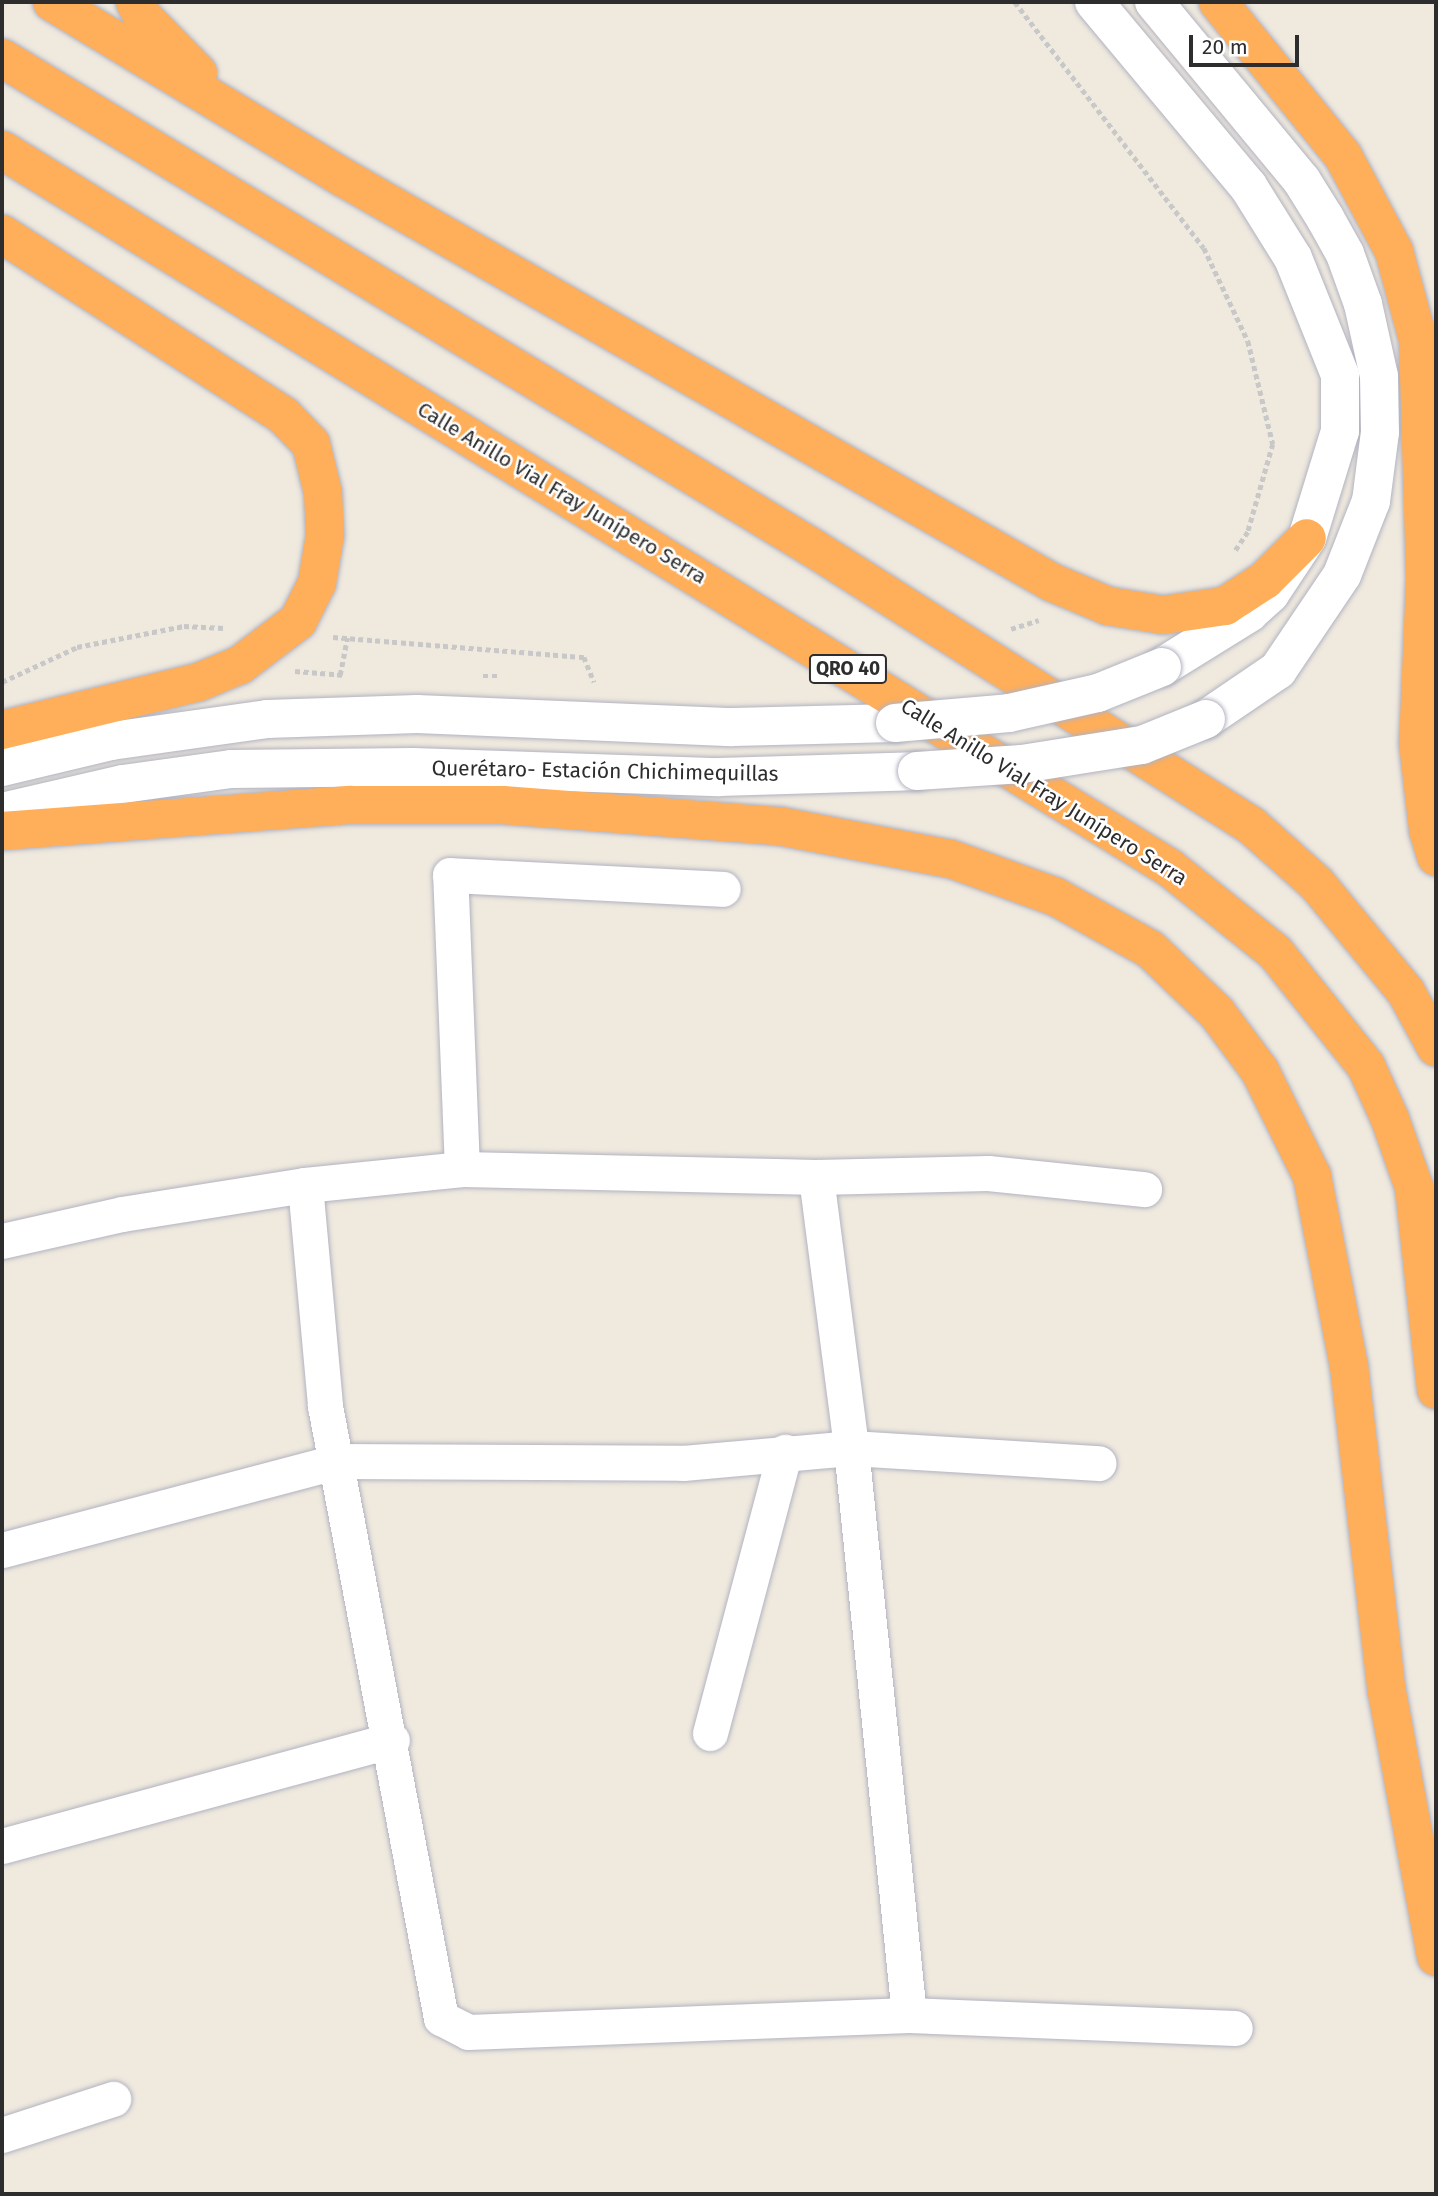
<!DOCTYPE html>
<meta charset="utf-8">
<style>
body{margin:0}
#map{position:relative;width:1438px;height:2196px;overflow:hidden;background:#efe9de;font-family:"Fira Sans",sans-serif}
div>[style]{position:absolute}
.path>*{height:4.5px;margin-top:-2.25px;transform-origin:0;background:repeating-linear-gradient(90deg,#c8c8c8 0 5px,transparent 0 8.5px)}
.roads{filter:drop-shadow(0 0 2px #b2b3c1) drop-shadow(0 0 2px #b2b3c1)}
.street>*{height:35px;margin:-17.5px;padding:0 17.5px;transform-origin:17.5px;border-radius:17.5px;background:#fff}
.secondary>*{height:38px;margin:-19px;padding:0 19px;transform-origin:19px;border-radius:19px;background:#fff}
.highway>*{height:38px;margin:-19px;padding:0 19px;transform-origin:19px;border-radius:19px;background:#ffae59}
.bridges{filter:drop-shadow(0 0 2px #b2b3c1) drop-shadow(0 0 2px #b2b3c1)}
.secondary-bridge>*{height:38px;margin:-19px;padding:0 19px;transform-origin:19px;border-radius:19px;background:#fff}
span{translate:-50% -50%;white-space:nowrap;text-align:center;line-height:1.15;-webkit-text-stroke:5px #fff;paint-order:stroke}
.shield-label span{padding:2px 5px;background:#fff;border:2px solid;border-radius:5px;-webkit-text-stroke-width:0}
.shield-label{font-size:19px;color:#2d2d2d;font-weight:700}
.street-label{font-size:21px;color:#2d2d2d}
.frame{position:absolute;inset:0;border:4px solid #2d2d2d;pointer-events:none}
.scale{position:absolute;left:1189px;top:35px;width:110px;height:32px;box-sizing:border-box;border:4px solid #2d2d2d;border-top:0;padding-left:9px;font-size:21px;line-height:24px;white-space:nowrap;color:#2d2d2d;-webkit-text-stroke:5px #fff;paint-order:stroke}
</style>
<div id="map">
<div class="path">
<div style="left:1015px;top:2px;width:310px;rotate:52.5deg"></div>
<div style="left:1204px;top:248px;width:103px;rotate:64.7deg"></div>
<div style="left:1248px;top:341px;width:106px;rotate:76.4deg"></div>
<div style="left:1273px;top:444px;width:91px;rotate:105.9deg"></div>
<div style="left:1248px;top:532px;width:25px;rotate:124deg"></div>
<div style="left:1011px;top:629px;width:29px;rotate:-18deg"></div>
<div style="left:333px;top:637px;width:252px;rotate:4.6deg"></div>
<div style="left:584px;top:657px;width:27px;rotate:68deg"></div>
<div style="left:295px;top:671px;width:50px;rotate:4.6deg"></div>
<div style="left:340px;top:675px;width:38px;rotate:-79deg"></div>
<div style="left:483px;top:676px;width:17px"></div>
<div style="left:2px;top:682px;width:83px;rotate:-25deg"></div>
<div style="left:77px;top:647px;width:109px;rotate:-11.1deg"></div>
<div style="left:184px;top:626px;width:40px;rotate:2.9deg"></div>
</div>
<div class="roads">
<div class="street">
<div style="left:462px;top:1169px;width:294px;rotate:-92.3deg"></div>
<div style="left:450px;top:875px;width:273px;rotate:2.9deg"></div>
<div style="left:816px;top:1177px;width:273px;rotate:82.6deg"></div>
<div style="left:851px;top:1448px;width:570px;rotate:84.16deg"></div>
<div style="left:305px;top:1185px;width:222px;rotate:84.8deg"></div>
<div style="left:325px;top:1406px;width:623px;rotate:79.27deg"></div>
<div style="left:441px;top:2018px;width:30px;rotate:27deg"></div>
<div style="left:468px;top:2032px;width:441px;rotate:-2.2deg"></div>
<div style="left:909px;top:2015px;width:326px;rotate:2.3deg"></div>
<div style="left:2px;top:1241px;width:123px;rotate:-12.7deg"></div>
<div style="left:122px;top:1214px;width:185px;rotate:-9deg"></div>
<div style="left:305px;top:1185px;width:158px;rotate:-5.8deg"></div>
<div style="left:462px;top:1169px;width:354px;rotate:1.3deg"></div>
<div style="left:816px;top:1177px;width:172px;rotate:-1.3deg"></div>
<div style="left:988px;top:1173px;width:157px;rotate:5.9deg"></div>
<div style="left:2px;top:1550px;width:348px;rotate:-14.8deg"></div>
<div style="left:338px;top:1461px;width:345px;rotate:0.3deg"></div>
<div style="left:683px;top:1463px;width:169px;rotate:-5.1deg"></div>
<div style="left:851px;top:1448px;width:248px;rotate:3.5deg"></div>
<div style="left:710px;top:1733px;width:291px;rotate:-75.1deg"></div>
<div style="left:2px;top:1846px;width:404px;rotate:-15.2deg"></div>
<div style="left:2px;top:2135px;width:117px;rotate:-18deg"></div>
</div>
<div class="secondary">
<div style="left:1094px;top:2px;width:240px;rotate:50.1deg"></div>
<div style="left:1248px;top:186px;width:85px;rotate:58deg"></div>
<div style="left:1293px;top:258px;width:126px;rotate:68.1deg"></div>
<div style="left:1340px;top:375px;width:56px;rotate:90deg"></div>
<div style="left:1340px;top:431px;width:112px;rotate:107.1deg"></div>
<div style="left:1307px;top:538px;width:67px;rotate:123.5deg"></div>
<div style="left:1270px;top:594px;width:28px;rotate:138deg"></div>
<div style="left:1249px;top:613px;width:102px;rotate:148.2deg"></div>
<div style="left:1154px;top:2px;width:232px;rotate:50.4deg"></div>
<div style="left:1302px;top:181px;width:44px;rotate:58.1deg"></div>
<div style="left:1325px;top:218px;width:41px;rotate:60.9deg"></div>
<div style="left:1345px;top:254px;width:53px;rotate:70.2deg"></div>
<div style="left:1363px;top:304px;width:74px;rotate:77.5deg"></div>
<div style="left:1379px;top:376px;width:56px;rotate:89deg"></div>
<div style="left:1380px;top:432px;width:70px;rotate:97.4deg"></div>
<div style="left:1371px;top:501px;width:79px;rotate:111.4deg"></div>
<div style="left:1342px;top:575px;width:115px;rotate:124deg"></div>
<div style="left:1278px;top:670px;width:87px;rotate:145.8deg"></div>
<div style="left:2px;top:767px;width:112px;rotate:-13.4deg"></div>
<div style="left:111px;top:741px;width:158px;rotate:-8deg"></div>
<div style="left:267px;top:719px;width:150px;rotate:-1.9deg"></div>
<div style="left:417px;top:714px;width:316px;rotate:2.4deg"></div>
<div style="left:733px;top:727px;width:162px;rotate:-1.4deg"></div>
<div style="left:2px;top:812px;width:124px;rotate:-13deg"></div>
<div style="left:123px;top:784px;width:109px;rotate:-7.9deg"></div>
<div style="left:231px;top:769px;width:182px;rotate:-0.6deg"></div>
<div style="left:413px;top:767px;width:306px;rotate:1.9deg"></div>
<div style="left:719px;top:777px;width:198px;rotate:-1.7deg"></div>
</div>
<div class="highway">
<div style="left:52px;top:2px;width:341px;rotate:31.1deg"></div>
<div style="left:344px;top:178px;width:814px;rotate:29.74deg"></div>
<div style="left:1051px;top:582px;width:62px;rotate:22.8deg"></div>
<div style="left:1108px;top:606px;width:56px;rotate:9.3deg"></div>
<div style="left:1163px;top:615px;width:63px;rotate:-8.3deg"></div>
<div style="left:1225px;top:606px;width:48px;rotate:-33deg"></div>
<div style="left:1265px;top:580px;width:59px;rotate:-45deg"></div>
<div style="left:135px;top:2px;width:16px;rotate:63deg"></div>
<div style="left:142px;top:16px;width:80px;rotate:45.5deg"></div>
<div style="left:1218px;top:2px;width:198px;rotate:50.9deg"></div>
<div style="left:1343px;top:156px;width:108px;rotate:61.8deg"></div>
<div style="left:1394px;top:251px;width:92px;rotate:74.9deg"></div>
<div style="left:1418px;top:340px;width:239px;rotate:88.3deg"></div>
<div style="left:1425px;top:579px;width:164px;rotate:92.4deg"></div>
<div style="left:1418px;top:743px;width:88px;rotate:83.4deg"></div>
<div style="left:1428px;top:830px;width:28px;rotate:73deg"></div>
<div style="left:2px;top:58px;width:948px;rotate:31.14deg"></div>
<div style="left:813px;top:548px;width:520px;rotate:32.34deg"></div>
<div style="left:1252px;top:826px;width:87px;rotate:41.7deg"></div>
<div style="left:1317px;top:884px;width:140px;rotate:50.5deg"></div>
<div style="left:1406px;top:992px;width:63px;rotate:61.4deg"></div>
<div style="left:2px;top:150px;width:1371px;rotate:31.58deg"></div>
<div style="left:1170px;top:868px;width:134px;rotate:38.7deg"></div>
<div style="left:1275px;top:952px;width:146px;rotate:51.4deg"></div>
<div style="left:1366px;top:1066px;width:58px;rotate:65.6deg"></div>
<div style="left:1390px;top:1119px;width:72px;rotate:70.6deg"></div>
<div style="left:1414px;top:1187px;width:204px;rotate:83.8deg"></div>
<div style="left:2px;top:234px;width:336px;rotate:32.8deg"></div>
<div style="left:284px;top:416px;width:39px;rotate:46deg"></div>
<div style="left:311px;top:444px;width:50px;rotate:76.2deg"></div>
<div style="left:323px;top:493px;width:42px;rotate:87.3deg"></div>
<div style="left:325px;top:535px;width:49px;rotate:99.5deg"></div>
<div style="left:317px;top:583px;width:42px;rotate:116.6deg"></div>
<div style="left:298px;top:621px;width:73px;rotate:142.8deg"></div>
<div style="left:240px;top:665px;width:44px;rotate:157.5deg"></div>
<div style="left:199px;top:682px;width:203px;rotate:166.3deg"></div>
<div style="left:2px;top:831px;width:350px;rotate:-4.3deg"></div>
<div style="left:351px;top:805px;width:152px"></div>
<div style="left:503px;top:805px;width:277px;rotate:4.4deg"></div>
<div style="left:779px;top:826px;width:175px;rotate:10.9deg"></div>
<div style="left:951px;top:859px;width:112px;rotate:19.9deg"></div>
<div style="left:1056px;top:897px;width:107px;rotate:29deg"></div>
<div style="left:1150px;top:949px;width:93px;rotate:43.7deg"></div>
<div style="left:1217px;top:1013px;width:72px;rotate:53.4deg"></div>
<div style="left:1260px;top:1071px;width:117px;rotate:63.7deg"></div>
<div style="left:1312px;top:1176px;width:194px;rotate:79deg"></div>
<div style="left:1349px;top:1366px;width:328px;rotate:83.4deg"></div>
<div style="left:1387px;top:1692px;width:269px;rotate:79.5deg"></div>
</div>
</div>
<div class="bridges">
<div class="secondary-bridge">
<div style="left:895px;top:723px;width:114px;rotate:-5deg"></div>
<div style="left:1009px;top:713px;width:91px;rotate:-12.7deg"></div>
<div style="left:1098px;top:693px;width:69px;rotate:-22.1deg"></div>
<div style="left:917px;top:771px;width:105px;rotate:-3.8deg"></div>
<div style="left:1022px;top:764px;width:121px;rotate:-9deg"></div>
<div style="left:1142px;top:745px;width:69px;rotate:-22.1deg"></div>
</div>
</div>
<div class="shield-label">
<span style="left:848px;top:669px">QRO 40</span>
</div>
<div class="street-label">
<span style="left:562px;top:493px;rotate:31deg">Calle Anillo Vial Fray Junípero Serra</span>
<span style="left:605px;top:771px;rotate:1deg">Querétaro- Estación Chichimequillas</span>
<span style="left:1044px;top:792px;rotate:32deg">Calle Anillo Vial Fray Junípero Serra</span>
</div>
<div class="frame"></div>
<div class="scale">20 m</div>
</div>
